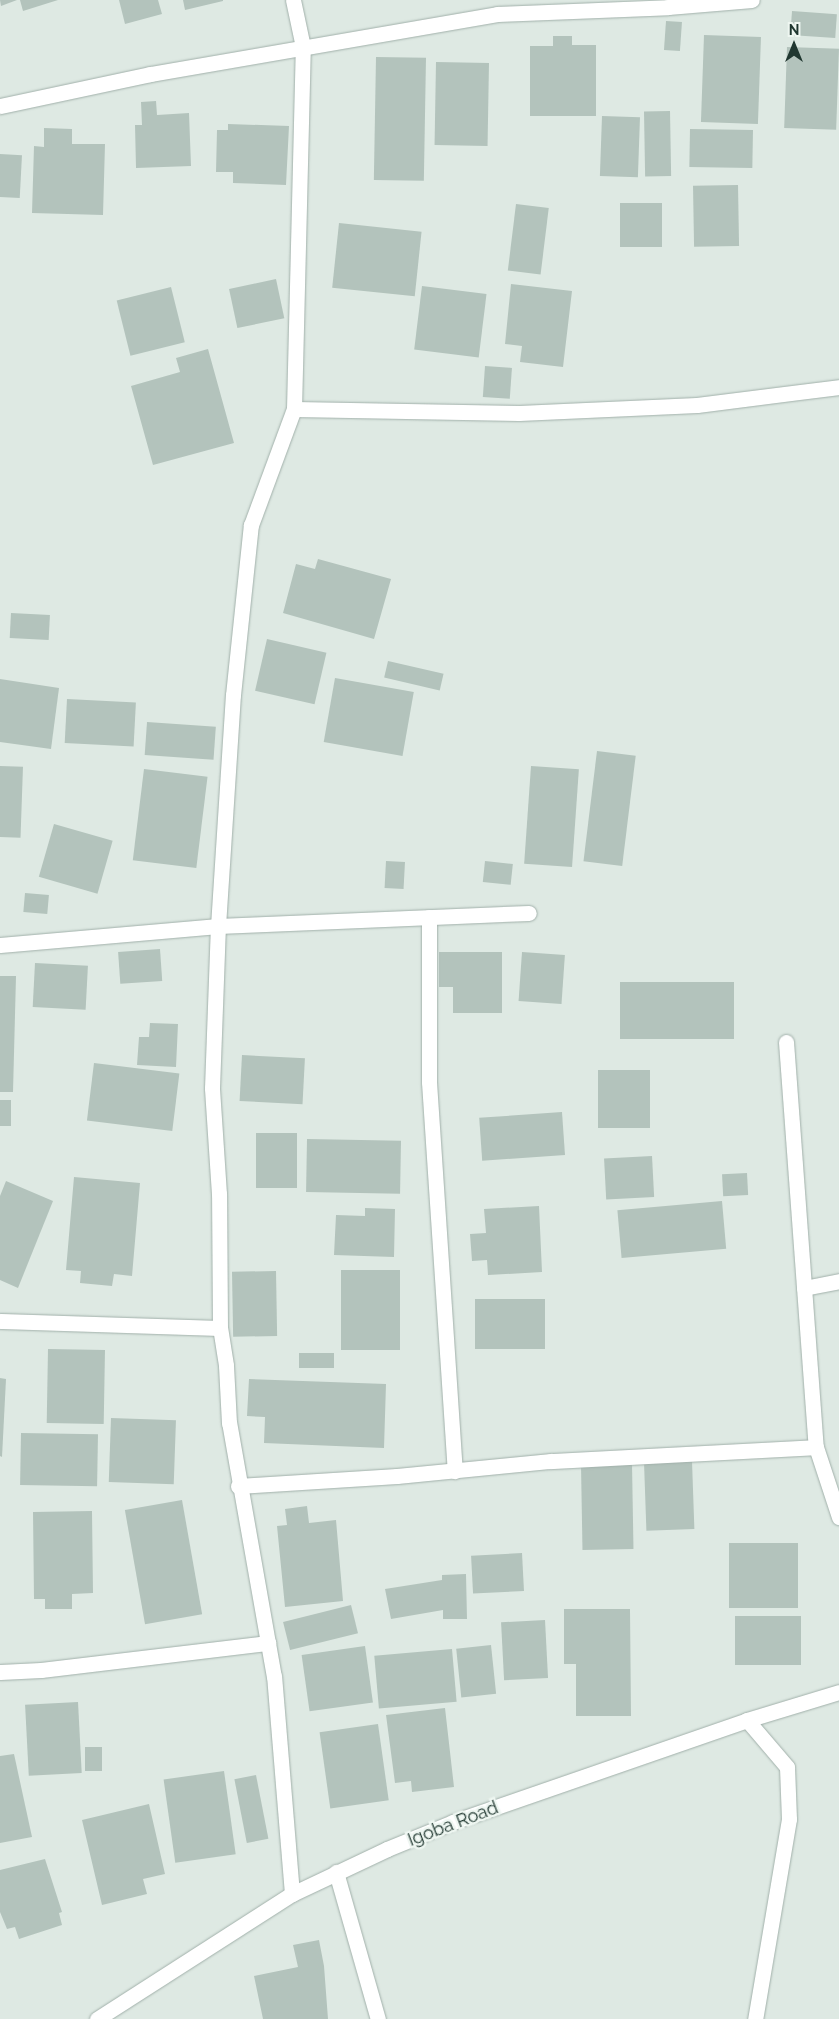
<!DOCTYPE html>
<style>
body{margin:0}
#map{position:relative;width:839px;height:2019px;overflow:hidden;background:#dee9e3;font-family:Raleway,sans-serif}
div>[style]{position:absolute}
.building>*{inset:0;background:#b3c3bc;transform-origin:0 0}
.roads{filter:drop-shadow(0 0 1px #a1b0aa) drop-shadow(0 0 1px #a1b0aa)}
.minor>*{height:15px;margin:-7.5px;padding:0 7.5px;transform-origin:7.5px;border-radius:7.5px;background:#fff}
.tertiary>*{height:15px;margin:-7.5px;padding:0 7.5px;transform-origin:7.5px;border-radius:7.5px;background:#fff}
span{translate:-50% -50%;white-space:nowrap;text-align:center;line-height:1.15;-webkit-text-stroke:5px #eef6f1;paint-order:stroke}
.street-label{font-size:18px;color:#203730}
.north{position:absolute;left:769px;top:20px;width:50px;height:50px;-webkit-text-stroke:4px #eef6f1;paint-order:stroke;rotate:0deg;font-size:14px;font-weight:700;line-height:20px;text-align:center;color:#203730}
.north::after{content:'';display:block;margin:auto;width:18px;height:22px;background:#203730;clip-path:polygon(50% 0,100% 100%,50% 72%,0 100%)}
</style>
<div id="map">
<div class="building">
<div style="clip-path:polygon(0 0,17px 0,1px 6px)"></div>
<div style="clip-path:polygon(20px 0,58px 0,23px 11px)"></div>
<div style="clip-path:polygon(119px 0,158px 0,162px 14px,125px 24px)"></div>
<div style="clip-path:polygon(183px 0,223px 0,223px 1px,185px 10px)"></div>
<div style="left:792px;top:11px;width:45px;height:24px;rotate:4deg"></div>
<div style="left:666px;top:21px;width:16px;height:29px;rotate:4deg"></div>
<div style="left:704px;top:35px;width:57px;height:87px;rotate:2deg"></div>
<div style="clip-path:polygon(553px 36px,572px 36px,572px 45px,596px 45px,596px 116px,530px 116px,530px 46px,553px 46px)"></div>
<div style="left:787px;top:47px;width:52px;height:81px;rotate:2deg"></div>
<div style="left:376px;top:57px;width:50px;height:123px;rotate:1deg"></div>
<div style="left:436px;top:62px;width:53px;height:83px;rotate:1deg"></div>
<div style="clip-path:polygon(156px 101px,157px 115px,189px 113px,191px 166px,136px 168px,135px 125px,142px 125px,141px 102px)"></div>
<div style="left:670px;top:111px;width:65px;height:26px;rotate:89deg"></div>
<div style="left:602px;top:116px;width:38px;height:60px;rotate:2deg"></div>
<div style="clip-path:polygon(228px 124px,289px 126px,286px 185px,233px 183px,233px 172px,216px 172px,217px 130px,228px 130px)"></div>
<div style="clip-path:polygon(44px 128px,72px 129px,72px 144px,105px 144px,103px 215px,32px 213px,34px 146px,44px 147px)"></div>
<div style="left:690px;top:129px;width:63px;height:38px;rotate:1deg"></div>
<div style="left:0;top:154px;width:22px;height:43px;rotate:3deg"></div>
<div style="left:738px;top:185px;width:61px;height:45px;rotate:89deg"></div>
<div style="left:620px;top:203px;width:42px;height:44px"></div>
<div style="left:516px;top:204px;width:33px;height:67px;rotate:7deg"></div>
<div style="left:339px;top:223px;width:83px;height:65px;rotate:6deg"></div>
<div style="left:276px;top:279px;width:40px;height:48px;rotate:78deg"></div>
<div style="clip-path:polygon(511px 284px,572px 291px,563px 367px,520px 362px,522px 346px,505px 344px)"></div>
<div style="left:422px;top:286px;width:65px;height:64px;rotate:7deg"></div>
<div style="left:171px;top:287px;width:57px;height:56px;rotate:76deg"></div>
<div style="clip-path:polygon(208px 349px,234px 443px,153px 465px,131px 386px,180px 372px,176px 358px)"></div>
<div style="left:485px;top:366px;width:27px;height:31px;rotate:4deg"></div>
<div style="clip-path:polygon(318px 559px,391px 579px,374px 639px,283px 613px,296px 564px,315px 569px)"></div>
<div style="left:11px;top:613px;width:39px;height:25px;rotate:3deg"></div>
<div style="left:267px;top:639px;width:61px;height:53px;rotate:13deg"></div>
<div style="left:388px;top:661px;width:57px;height:17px;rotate:13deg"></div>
<div style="left:335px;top:678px;width:80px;height:65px;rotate:10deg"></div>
<div style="clip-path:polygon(0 679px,59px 688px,51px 749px,0 742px)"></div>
<div style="left:67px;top:699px;width:69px;height:44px;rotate:3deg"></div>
<div style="left:147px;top:722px;width:69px;height:33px;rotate:4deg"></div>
<div style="left:597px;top:751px;width:39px;height:111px;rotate:7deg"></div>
<div style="left:0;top:766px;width:23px;height:71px;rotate:2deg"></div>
<div style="left:531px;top:766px;width:48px;height:98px;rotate:4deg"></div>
<div style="left:144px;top:769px;width:64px;height:92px;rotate:7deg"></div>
<div style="left:54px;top:824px;width:61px;height:55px;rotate:16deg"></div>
<div style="left:386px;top:861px;width:19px;height:27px;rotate:3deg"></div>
<div style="left:485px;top:861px;width:28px;height:21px;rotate:6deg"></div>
<div style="left:25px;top:893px;width:24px;height:19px;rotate:5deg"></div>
<div style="left:160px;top:949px;width:32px;height:42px;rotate:86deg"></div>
<div style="clip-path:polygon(439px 952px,502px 952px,502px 1013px,453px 1013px,453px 987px,439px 987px)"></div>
<div style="left:522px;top:952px;width:43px;height:49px;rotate:4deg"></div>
<div style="left:35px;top:963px;width:53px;height:44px;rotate:3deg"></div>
<div style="clip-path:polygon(0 976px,16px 976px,13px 1092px,0 1092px)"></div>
<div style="left:734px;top:982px;width:57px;height:114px;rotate:90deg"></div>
<div style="clip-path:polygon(150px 1023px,178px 1024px,176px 1067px,137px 1065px,139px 1037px,149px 1037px)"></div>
<div style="left:242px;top:1055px;width:63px;height:46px;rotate:3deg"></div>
<div style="left:94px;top:1063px;width:86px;height:58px;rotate:7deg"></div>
<div style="left:598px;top:1070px;width:52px;height:58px"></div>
<div style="left:0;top:1100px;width:11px;height:26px"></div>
<div style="left:562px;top:1112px;width:43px;height:83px;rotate:86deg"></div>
<div style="left:256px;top:1133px;width:41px;height:55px"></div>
<div style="left:307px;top:1139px;width:94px;height:53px;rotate:1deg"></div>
<div style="left:652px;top:1156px;width:41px;height:48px;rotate:87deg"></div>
<div style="left:747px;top:1173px;width:22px;height:25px;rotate:87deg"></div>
<div style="clip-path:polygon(74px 1177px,140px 1183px,132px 1276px,114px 1274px,112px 1286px,80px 1283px,81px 1271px,66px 1270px)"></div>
<div style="clip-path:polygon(6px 1181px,53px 1201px,18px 1288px,0 1280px,0 1196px)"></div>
<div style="left:722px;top:1201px;width:48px;height:105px;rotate:85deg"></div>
<div style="clip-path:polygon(539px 1206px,542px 1272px,488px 1275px,487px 1260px,472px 1261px,470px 1234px,486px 1233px,484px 1209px)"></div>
<div style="clip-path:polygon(365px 1208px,395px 1209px,394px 1257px,334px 1255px,336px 1215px,365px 1216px)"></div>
<div style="left:341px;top:1270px;width:59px;height:80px"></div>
<div style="left:276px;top:1271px;width:65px;height:44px;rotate:89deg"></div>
<div style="left:475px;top:1299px;width:70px;height:50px"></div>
<div style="left:48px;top:1349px;width:57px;height:74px;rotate:1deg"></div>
<div style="left:299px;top:1353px;width:35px;height:15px"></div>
<div style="clip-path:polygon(0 1378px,6px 1379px,2px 1457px,0 1456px)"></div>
<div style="clip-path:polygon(249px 1379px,386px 1384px,384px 1448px,264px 1443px,265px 1417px,247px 1416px)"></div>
<div style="left:111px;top:1418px;width:65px;height:64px;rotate:2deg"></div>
<div style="left:21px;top:1433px;width:77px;height:52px;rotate:1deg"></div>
<div style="left:692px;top:1461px;width:68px;height:48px;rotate:88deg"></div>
<div style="left:632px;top:1464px;width:85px;height:51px;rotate:89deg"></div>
<div style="left:182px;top:1500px;width:116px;height:58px;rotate:80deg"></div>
<div style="clip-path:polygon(307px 1506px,309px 1523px,336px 1520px,343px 1601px,285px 1607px,277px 1526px,287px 1525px,285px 1509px)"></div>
<div style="clip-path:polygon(92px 1511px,93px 1593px,72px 1594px,72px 1609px,45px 1609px,45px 1599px,34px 1599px,33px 1512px)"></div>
<div style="left:729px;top:1543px;width:69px;height:65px"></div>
<div style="left:522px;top:1553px;width:38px;height:51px;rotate:87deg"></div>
<div style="clip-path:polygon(466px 1574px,467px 1619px,443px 1619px,443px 1610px,391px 1619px,385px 1589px,442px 1580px,442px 1575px)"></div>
<div style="left:351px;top:1605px;width:29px;height:70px;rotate:76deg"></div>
<div style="clip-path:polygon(564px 1609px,630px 1609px,631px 1716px,576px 1716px,576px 1664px,564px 1664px)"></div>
<div style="left:735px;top:1616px;width:66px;height:49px"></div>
<div style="left:545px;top:1620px;width:58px;height:44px;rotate:87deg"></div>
<div style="left:491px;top:1645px;width:49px;height:35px;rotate:84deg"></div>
<div style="left:365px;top:1646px;width:57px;height:64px;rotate:82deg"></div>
<div style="left:452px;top:1649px;width:53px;height:78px;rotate:85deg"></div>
<div style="left:78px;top:1702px;width:71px;height:53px;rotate:87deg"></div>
<div style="clip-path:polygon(445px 1708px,454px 1787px,412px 1792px,411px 1781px,395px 1783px,386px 1715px)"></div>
<div style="left:378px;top:1724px;width:77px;height:59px;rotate:82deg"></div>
<div style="left:85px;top:1747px;width:17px;height:24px"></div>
<div style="clip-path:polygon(14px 1754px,32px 1837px,0 1843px,0 1756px)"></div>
<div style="left:224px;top:1771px;width:84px;height:61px;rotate:82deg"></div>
<div style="left:256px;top:1775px;width:65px;height:22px;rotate:79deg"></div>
<div style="clip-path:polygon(149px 1804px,165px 1874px,143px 1879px,147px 1894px,102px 1905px,82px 1820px)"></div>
<div style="clip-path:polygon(45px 1859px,62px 1912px,59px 1913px,62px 1925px,19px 1939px,15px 1927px,7px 1929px,0 1912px,0 1870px)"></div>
<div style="clip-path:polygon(319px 1940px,324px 1966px,328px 2019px,263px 2019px,254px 1976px,298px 1967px,293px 1945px)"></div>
</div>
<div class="roads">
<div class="minor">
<div style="left:0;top:106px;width:153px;rotate:-12deg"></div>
<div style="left:150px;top:74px;width:352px;rotate:-9.8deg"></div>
<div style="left:497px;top:14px;width:171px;rotate:-2.3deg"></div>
<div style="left:668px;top:7px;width:84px;rotate:-4.8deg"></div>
<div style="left:294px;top:409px;width:225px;rotate:1deg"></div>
<div style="left:519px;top:413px;width:178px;rotate:-2.6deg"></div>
<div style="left:697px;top:405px;width:143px;rotate:-7.2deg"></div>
<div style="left:429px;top:917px;width:165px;rotate:90deg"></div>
<div style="left:429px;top:1082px;width:390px;rotate:86.2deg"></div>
<div style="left:0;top:945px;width:219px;rotate:-5deg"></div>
<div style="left:218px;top:926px;width:311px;rotate:-2.4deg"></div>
<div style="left:786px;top:1042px;width:406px;rotate:85.8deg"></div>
<div style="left:816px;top:1447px;width:74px;rotate:71.8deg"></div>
<div style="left:804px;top:1288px;width:36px;rotate:-11deg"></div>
<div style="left:0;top:1321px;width:220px;rotate:1.8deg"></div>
<div style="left:238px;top:1486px;width:159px;rotate:-3.6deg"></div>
<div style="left:397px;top:1476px;width:155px;rotate:-5.6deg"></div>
<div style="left:551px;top:1461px;width:265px;rotate:-3deg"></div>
<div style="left:0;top:1672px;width:41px;rotate:-2.8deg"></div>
<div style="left:41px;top:1670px;width:229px;rotate:-6.8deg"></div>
<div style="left:747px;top:1720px;width:62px;rotate:49.6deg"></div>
<div style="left:787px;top:1767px;width:52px;rotate:87.8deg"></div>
<div style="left:789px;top:1819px;width:203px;rotate:99.6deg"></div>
<div style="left:336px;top:1872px;width:153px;rotate:74.1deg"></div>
<div style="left:292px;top:1894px;width:218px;rotate:-94.7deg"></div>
<div style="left:274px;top:1677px;width:258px;rotate:-100deg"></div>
<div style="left:229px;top:1423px;width:58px;rotate:-93deg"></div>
<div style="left:226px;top:1365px;width:37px;rotate:-99deg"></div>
<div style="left:220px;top:1328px;width:134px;rotate:-90.4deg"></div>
<div style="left:219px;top:1194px;width:106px;rotate:-93.8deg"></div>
<div style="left:212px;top:1088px;width:162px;rotate:-87.9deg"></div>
<div style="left:218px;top:926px;width:231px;rotate:-86.3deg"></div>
<div style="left:233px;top:695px;width:171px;rotate:-84deg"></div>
<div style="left:251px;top:525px;width:124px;rotate:-69.7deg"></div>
<div style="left:294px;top:409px;width:362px;rotate:-88.6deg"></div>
<div style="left:303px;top:47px;width:48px;rotate:-102deg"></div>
</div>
<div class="tertiary">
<div style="left:97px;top:2019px;width:232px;rotate:-32.7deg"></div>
<div style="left:292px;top:1894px;width:105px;rotate:-25.3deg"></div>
<div style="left:387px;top:1849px;width:71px;rotate:-22.2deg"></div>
<div style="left:453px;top:1822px;width:311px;rotate:-19.1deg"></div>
<div style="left:747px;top:1720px;width:96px;rotate:-16.9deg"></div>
</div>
</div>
<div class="street-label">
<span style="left:453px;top:1824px;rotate:-21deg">Igoba Road</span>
</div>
<div class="north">N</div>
</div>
